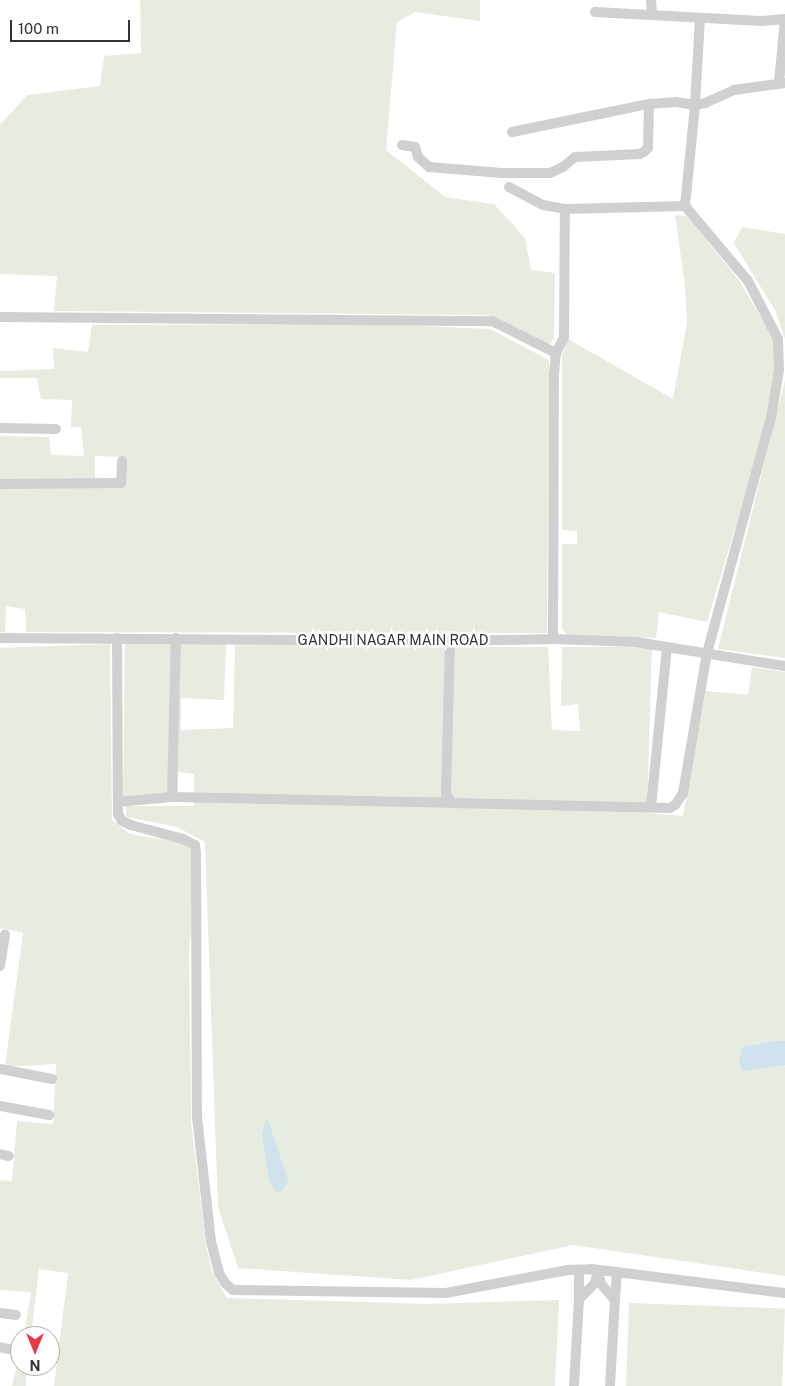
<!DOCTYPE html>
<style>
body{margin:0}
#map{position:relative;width:785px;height:1386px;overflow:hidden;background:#fff;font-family:"Public Sans",sans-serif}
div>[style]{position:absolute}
.green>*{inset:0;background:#e6ecdf;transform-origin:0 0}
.water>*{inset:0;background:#cfe2ee}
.minor>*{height:10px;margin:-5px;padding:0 5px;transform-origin:5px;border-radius:5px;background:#d0d0d0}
span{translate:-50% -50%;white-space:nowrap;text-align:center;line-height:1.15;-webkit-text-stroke:5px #fff;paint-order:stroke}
.street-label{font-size:14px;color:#333}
.north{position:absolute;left:10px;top:1326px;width:50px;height:50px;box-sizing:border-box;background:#fff;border:1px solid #adadad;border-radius:50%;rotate:180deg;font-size:14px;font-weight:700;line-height:20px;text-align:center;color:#333}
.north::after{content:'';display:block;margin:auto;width:18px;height:22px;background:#e63946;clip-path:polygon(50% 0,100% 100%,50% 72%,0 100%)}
.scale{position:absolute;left:10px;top:20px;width:120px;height:22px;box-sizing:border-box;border:2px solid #333;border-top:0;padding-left:6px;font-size:15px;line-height:18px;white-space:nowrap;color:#333;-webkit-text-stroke:4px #fff;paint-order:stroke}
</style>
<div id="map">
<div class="green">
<div style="clip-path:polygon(140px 0,480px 0,480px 21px,415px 12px,397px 22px,386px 150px,445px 197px,494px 204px,525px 238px,531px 270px,555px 273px,554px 338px,548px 347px,486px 315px,54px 311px,57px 276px,0 274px,0 125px,27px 95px,100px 86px,104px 56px,141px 53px)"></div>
<div style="clip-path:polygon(675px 215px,687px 216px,739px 280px,776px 343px,775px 371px,768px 418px,707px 622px,659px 612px,656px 638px,567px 635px,562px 629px,562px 544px,577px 544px,577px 531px,562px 530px,562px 355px,568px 339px,673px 399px,687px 323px,685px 285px)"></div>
<div style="clip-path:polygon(742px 227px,785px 234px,785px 339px,776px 312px,734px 243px)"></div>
<div style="clip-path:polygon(372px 324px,490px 329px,549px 360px,547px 633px,26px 632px,25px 609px,6px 606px,5px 632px,0 632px,0 486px,117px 486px,119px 457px,95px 456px,95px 481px,0 480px,0 436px,49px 437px,51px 455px,84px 456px,81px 427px,71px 427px,72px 400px,41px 399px,37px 378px,0 378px,0 371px,54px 369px,53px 348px,88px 352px,92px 325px)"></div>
<div style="clip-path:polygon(785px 380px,785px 658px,718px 649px)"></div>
<div style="clip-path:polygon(226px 643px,224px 700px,181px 698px,181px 730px,233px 728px,235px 645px,548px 647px,552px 730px,580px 731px,578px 704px,561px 706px,562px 647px,652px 647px,647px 813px,683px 816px,706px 691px,748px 695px,752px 667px,785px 672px,785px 1276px,573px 1245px,411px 1280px,238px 1268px,218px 1207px,205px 842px,177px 827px,126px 817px,126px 806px,194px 806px,194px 774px,178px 772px,178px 792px,123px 797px,125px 644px)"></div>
<div style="clip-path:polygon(110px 644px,112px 820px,130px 834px,184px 843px,192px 850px,193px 916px,189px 949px,191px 1121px,206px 1245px,212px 1272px,227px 1298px,427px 1304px,559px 1300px,555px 1386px,54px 1386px,68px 1273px,39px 1269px,31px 1336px,24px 1335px,31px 1292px,0 1290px,0 1180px,12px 1181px,17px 1121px,53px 1124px,56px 1064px,5px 1067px,23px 933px,0 928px,0 648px)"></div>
<div style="left:629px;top:1303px;width:156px;height:83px;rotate:2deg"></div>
<div style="clip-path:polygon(20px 1351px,20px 1366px,27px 1366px,26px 1386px,12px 1386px)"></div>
</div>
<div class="water">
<div style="clip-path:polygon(777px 1041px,785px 1041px,785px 1065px,742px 1071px,739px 1063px,742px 1047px)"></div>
<div style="clip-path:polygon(267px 1117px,288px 1180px,282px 1191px,276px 1192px,269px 1181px,262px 1134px)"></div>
</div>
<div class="minor">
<div style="left:651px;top:0;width:15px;rotate:86deg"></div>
<div style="left:595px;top:12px;width:166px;rotate:3.1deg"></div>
<div style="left:761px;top:21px;width:24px;rotate:-5deg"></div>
<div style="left:779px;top:82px;width:62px;rotate:-84.5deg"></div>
<div style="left:512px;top:132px;width:140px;rotate:-11.6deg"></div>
<div style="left:649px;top:104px;width:27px;rotate:-4deg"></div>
<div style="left:676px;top:102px;width:19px;rotate:9deg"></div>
<div style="left:695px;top:105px;width:87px;rotate:-86.7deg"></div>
<div style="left:402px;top:145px;width:13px;rotate:9deg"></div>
<div style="left:415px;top:147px;width:10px;rotate:73deg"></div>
<div style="left:418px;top:157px;width:15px;rotate:42deg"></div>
<div style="left:429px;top:167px;width:73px;rotate:4.7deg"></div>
<div style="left:502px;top:173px;width:48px"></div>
<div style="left:550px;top:173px;width:14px;rotate:-25deg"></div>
<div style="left:563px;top:167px;width:16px;rotate:-40deg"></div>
<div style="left:575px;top:157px;width:65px;rotate:-2.6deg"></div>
<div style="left:640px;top:154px;width:6px;rotate:-31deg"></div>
<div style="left:645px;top:151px;width:4px;rotate:-45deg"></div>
<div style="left:648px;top:148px;width:44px;rotate:-88.7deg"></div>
<div style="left:509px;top:187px;width:38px;rotate:28deg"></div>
<div style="left:543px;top:205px;width:22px;rotate:10deg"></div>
<div style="left:565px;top:209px;width:120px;rotate:-1.4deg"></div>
<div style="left:685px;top:206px;width:101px;rotate:-84.3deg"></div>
<div style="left:695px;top:105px;width:10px;rotate:-11deg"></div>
<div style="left:705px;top:103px;width:32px;rotate:-24deg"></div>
<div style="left:734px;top:90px;width:51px;rotate:-7.8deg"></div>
<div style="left:0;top:317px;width:492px;rotate:0.5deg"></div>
<div style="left:492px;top:321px;width:72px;rotate:26.6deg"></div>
<div style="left:0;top:428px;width:56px;rotate:1deg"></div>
<div style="left:0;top:484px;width:121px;rotate:-0.5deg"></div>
<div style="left:121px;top:483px;width:22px;rotate:-87deg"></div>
<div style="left:0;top:638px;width:450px;rotate:0.4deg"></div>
<div style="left:450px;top:641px;width:103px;rotate:-1.1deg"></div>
<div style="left:553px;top:639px;width:83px;rotate:2.1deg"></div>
<div style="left:636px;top:642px;width:151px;rotate:9.2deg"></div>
<div style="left:117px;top:638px;width:176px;rotate:89.7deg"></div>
<div style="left:118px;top:814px;width:8px;rotate:60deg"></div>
<div style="left:122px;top:821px;width:10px;rotate:24deg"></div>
<div style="left:131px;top:825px;width:54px;rotate:15.1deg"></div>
<div style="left:183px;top:839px;width:13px;rotate:27deg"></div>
<div style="left:195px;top:845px;width:8px;rotate:83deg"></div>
<div style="left:196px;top:853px;width:264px;rotate:89.8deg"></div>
<div style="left:197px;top:1117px;width:125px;rotate:83.6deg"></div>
<div style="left:211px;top:1241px;width:33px;rotate:76deg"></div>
<div style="left:219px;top:1273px;width:12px;rotate:59deg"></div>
<div style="left:225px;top:1283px;width:11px;rotate:41deg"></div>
<div style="left:233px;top:1290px;width:213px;rotate:0.8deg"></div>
<div style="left:446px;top:1293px;width:124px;rotate:-10.7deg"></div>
<div style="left:568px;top:1270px;width:24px;rotate:-2deg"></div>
<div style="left:592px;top:1269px;width:194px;rotate:7.1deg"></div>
<div style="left:553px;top:639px;width:265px;rotate:-89.8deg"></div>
<div style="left:554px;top:374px;width:21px;rotate:-85deg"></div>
<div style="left:556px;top:353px;width:18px;rotate:-63deg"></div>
<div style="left:564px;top:337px;width:128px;rotate:-89.6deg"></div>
<div style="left:450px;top:641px;width:153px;rotate:91.5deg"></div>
<div style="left:446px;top:794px;width:11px;rotate:56deg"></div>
<div style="left:452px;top:803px;width:218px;rotate:1.3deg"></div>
<div style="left:670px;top:808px;width:6px;rotate:-31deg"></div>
<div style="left:675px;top:805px;width:14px;rotate:-56deg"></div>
<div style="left:683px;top:793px;width:142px;rotate:-80.3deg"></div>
<div style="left:707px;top:653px;width:244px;rotate:-74.8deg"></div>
<div style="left:771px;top:418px;width:49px;rotate:-80.5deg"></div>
<div style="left:779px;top:370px;width:31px;rotate:-92deg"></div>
<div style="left:778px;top:339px;width:65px;rotate:-117.3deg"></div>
<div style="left:748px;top:281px;width:98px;rotate:-130deg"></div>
<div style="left:172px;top:797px;width:159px;rotate:-88.6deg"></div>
<div style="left:118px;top:802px;width:54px;rotate:-5.3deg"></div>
<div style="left:172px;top:797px;width:280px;rotate:1.2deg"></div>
<div style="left:651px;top:807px;width:161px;rotate:-84.3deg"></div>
<div style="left:0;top:966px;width:32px;rotate:-81deg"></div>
<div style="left:0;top:1069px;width:53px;rotate:10.9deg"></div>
<div style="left:0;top:1106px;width:50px;rotate:10.4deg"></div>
<div style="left:0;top:1154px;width:9px;rotate:13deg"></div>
<div style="left:579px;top:1270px;width:29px;rotate:90deg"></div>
<div style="left:579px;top:1299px;width:23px;rotate:-45deg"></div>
<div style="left:595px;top:1283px;width:13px;rotate:-77deg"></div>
<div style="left:598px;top:1270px;width:14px;rotate:78deg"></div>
<div style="left:601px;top:1284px;width:21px;rotate:49deg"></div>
<div style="left:615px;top:1300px;width:28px;rotate:-86deg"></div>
<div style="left:0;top:1313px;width:16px;rotate:7deg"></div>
<div style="left:0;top:1347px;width:9px;rotate:13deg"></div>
<div style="left:574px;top:1386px;width:87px;rotate:-86.7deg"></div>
<div style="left:610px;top:1386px;width:86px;rotate:-86.7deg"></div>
</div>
<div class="street-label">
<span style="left:393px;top:640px">GANDHI NAGAR MAIN ROAD</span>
</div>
<div class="north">N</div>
<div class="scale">100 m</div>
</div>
